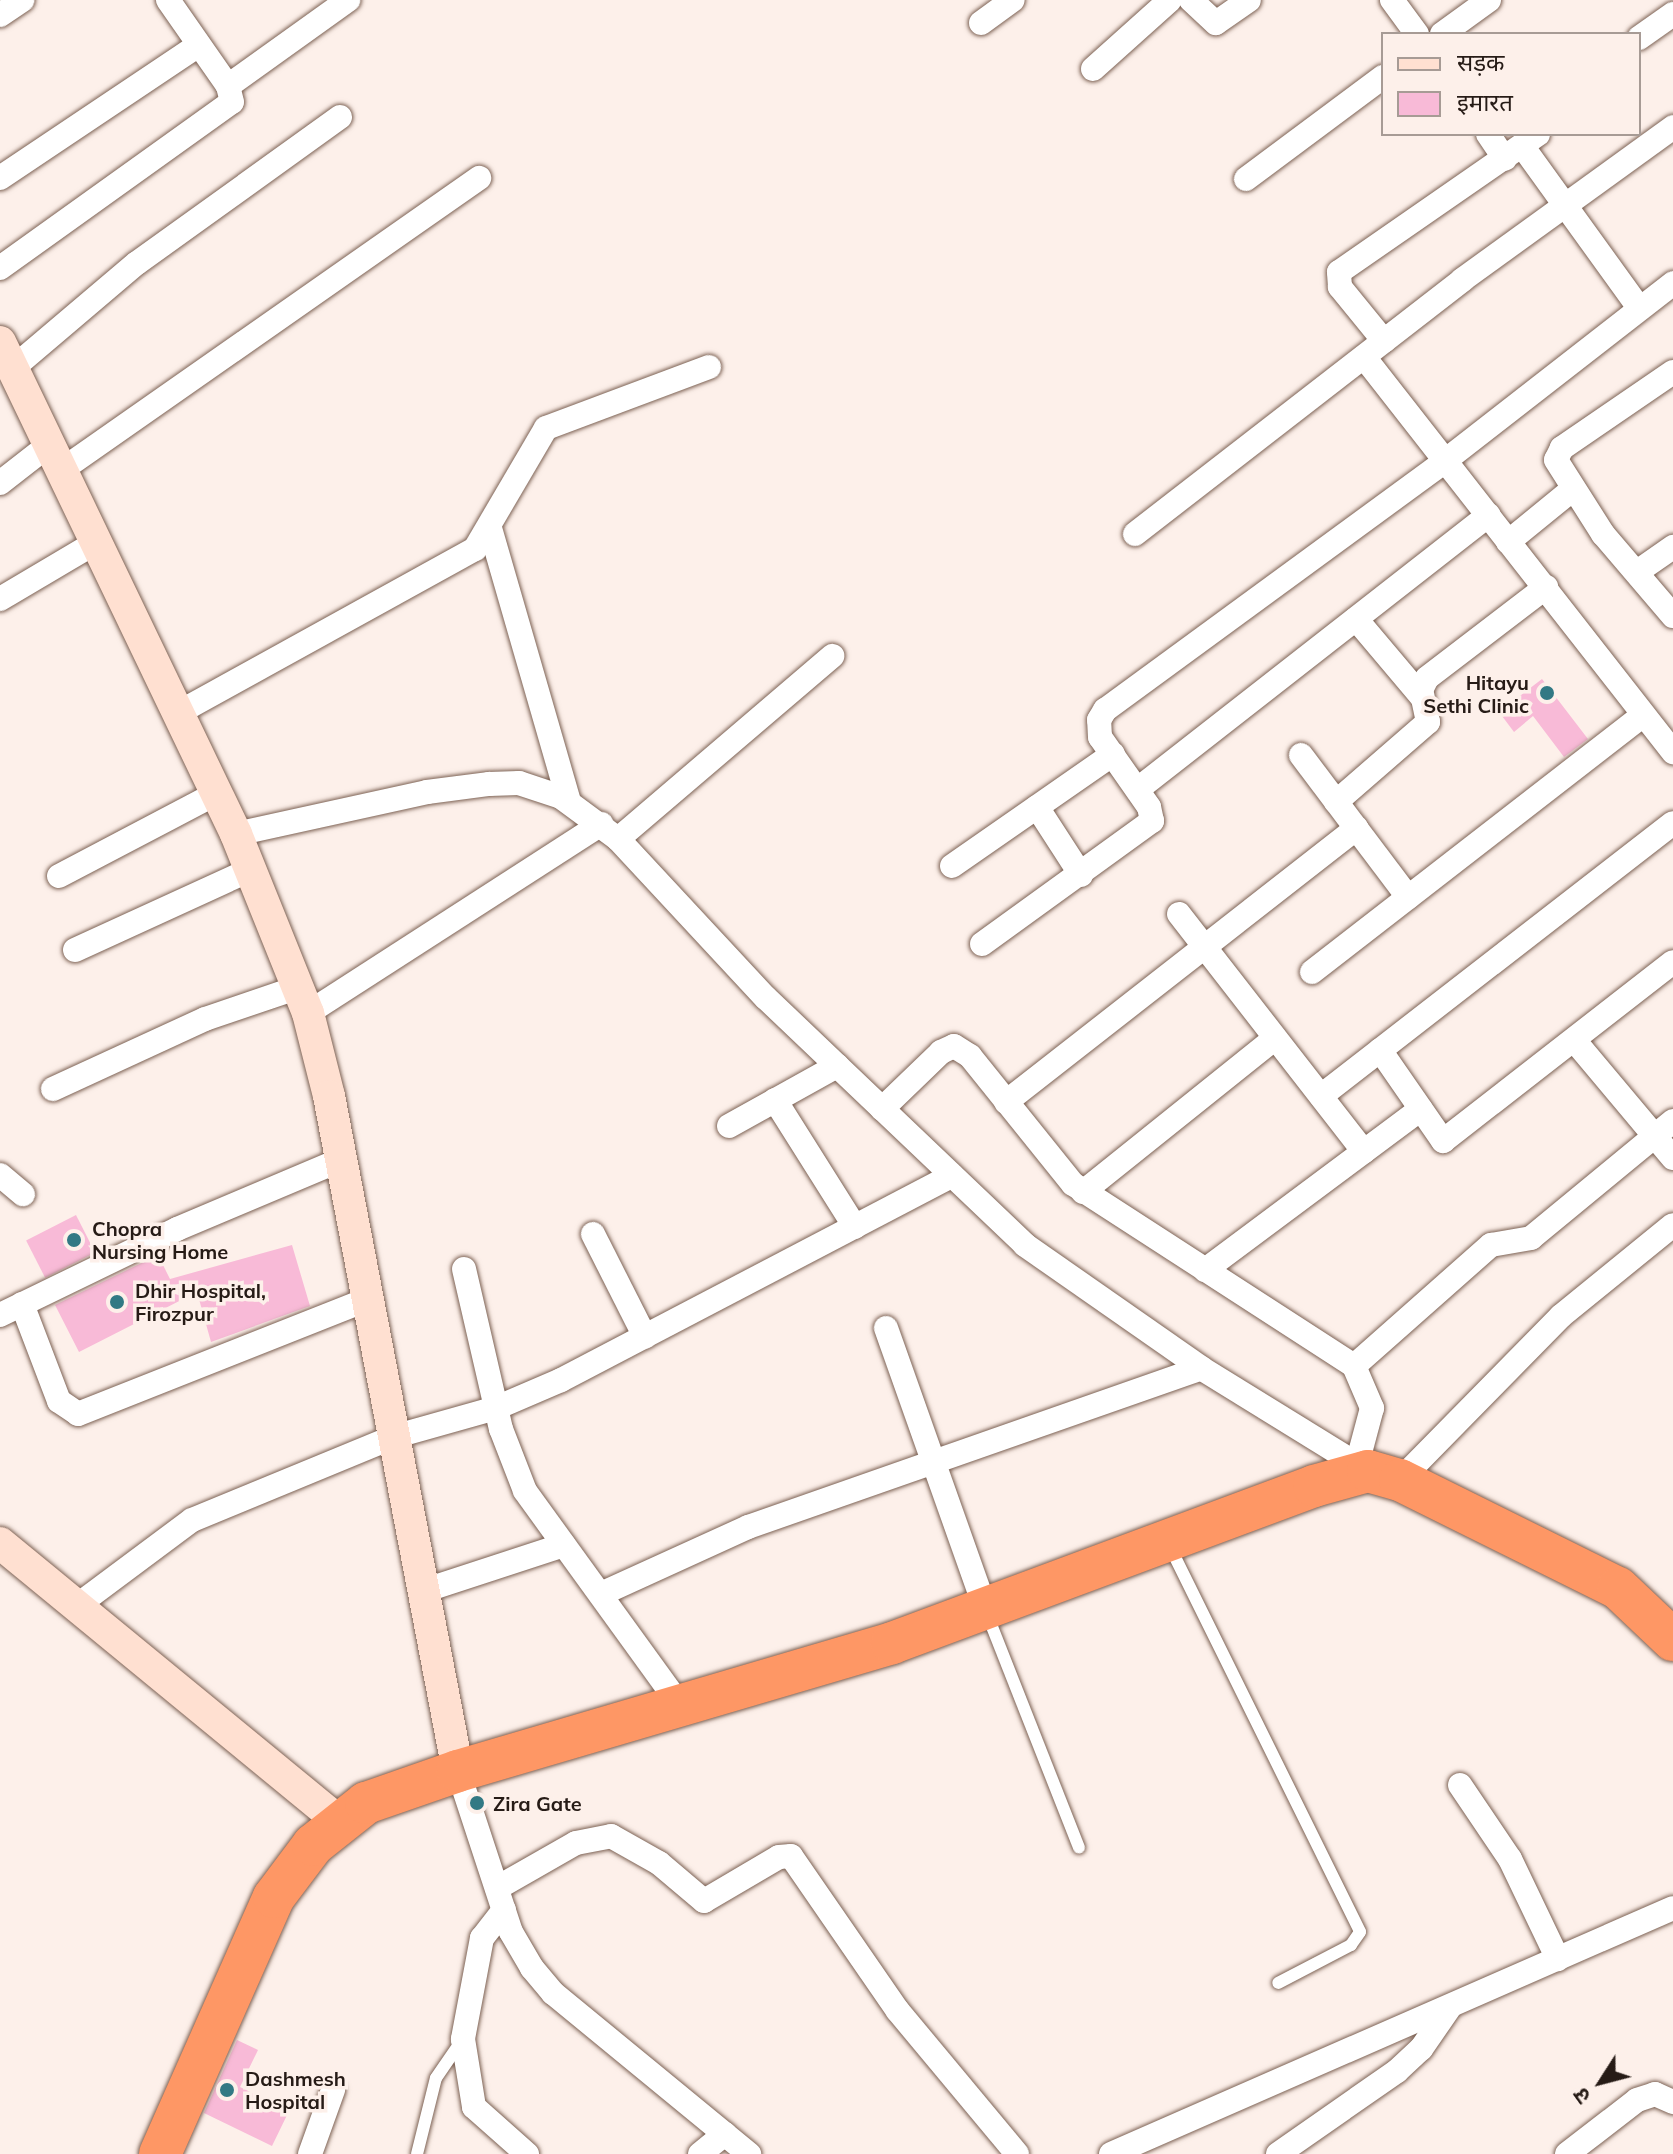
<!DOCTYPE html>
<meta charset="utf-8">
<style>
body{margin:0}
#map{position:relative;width:1673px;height:2154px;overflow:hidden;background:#fdf0ea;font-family:Mulish,"Noto Sans Devanagari",sans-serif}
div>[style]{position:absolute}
.building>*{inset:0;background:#f8bad7;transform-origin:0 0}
.roads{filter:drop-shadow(0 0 2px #7c6153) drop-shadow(0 0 2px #7c6153)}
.lane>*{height:12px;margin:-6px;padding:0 6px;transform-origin:6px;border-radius:6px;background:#fff}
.street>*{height:24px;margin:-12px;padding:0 12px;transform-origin:12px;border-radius:12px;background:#fff}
.secondary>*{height:32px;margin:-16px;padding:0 16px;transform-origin:16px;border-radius:16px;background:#ffe0d1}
.highway>*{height:42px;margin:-21px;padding:0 21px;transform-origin:21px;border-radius:21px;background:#fe9765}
.dots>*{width:22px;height:22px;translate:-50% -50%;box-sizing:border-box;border:4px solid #fdf0ea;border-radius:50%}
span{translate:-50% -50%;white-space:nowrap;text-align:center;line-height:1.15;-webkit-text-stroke:7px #fdf0ea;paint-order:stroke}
.poi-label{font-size:20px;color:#261b16;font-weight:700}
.right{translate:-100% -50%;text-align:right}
.left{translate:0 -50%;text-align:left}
.legend{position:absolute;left:1381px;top:32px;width:260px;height:104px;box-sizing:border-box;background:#fdf0ea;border:2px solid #a79b95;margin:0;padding:10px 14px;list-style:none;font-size:24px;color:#261b16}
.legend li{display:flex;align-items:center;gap:16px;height:40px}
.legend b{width:40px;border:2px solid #a79b95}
.north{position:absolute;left:1561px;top:2042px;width:80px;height:80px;-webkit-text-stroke:6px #fdf0ea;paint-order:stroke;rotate:234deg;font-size:22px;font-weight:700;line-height:32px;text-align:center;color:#261b16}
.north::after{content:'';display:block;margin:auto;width:28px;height:36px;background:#261b16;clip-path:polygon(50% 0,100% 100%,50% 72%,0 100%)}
</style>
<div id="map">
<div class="building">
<div style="clip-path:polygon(1542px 679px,1588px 739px,1564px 757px,1533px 716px,1514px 732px,1499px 712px)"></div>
<div style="left:76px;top:1215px;width:42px;height:56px;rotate:63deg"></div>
<div style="clip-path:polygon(292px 1245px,310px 1306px,211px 1342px,197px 1292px,79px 1352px,55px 1305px,158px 1255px,170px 1279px)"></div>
<div style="clip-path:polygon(237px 2040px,258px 2050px,240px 2087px,289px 2111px,272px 2146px,204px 2113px)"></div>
</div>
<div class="roads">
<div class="lane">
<div style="left:1170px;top:1547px;width:429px;rotate:63.7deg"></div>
<div style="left:1360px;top:1932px;width:16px;rotate:125deg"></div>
<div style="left:1351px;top:1945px;width:82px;rotate:152.5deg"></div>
<div style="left:987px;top:1614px;width:251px;rotate:68.5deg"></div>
<div style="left:417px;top:2154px;width:78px;rotate:-76deg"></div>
<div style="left:436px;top:2078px;width:46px;rotate:-55.6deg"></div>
</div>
<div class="street">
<div style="left:1191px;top:0;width:34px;rotate:43deg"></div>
<div style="left:1216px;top:23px;width:40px;rotate:-34.9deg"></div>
<div style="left:1392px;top:0;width:42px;rotate:53.7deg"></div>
<div style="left:0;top:15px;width:27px;rotate:-34deg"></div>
<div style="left:981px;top:23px;width:39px;rotate:-36deg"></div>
<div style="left:1442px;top:34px;width:58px;rotate:-35.9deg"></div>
<div style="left:1639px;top:38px;width:42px;rotate:-35.2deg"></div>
<div style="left:1093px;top:69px;width:103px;rotate:-41.9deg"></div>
<div style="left:228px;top:86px;width:148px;rotate:-35.6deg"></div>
<div style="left:1488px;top:134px;width:30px;rotate:56deg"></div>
<div style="left:1523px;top:147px;width:198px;rotate:54.2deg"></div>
<div style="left:0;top:178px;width:239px;rotate:-33.8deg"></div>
<div style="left:1246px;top:179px;width:171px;rotate:-36.7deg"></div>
<div style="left:0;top:268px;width:285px;rotate:-35.6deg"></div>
<div style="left:232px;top:102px;width:16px;rotate:-104deg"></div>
<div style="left:228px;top:86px;width:105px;rotate:-124.9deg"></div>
<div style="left:1384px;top:341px;width:70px;rotate:-129.2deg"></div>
<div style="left:1340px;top:287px;width:15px;rotate:-94deg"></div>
<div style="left:1339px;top:272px;width:242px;rotate:-34.7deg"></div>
<div style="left:1364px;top:357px;width:502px;rotate:51.96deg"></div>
<div style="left:13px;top:368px;width:162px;rotate:-40.3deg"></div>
<div style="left:137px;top:263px;width:250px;rotate:-35.7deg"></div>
<div style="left:1673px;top:372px;width:135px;rotate:145.6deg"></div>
<div style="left:1562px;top:448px;width:13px;rotate:117deg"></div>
<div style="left:1556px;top:460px;width:88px;rotate:57.6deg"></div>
<div style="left:1603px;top:534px;width:108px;rotate:49.5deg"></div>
<div style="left:63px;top:469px;width:508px;rotate:-34.97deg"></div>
<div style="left:0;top:483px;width:63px;rotate:-38deg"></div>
<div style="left:490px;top:528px;width:285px;rotate:73.9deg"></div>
<div style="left:1135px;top:534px;width:414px;rotate:-37.8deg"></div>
<div style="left:1462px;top:280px;width:261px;rotate:-35.9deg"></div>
<div style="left:1508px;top:542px;width:84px;rotate:-39.2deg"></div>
<div style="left:1637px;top:572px;width:44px;rotate:-34.8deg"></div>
<div style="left:0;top:599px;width:114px;rotate:-30.6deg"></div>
<div style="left:1356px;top:619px;width:102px;rotate:49.8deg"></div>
<div style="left:178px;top:713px;width:339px;rotate:-28.9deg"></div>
<div style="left:475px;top:549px;width:140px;rotate:-59.6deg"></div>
<div style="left:546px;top:428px;width:174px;rotate:-20.5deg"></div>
<div style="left:1301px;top:755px;width:178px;rotate:53deg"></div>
<div style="left:1138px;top:789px;width:445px;rotate:-38deg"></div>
<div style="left:1336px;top:802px;width:122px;rotate:-41deg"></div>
<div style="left:1428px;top:722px;width:33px;rotate:-102deg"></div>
<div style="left:1421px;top:690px;width:13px;rotate:-63deg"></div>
<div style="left:1427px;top:678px;width:150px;rotate:-37.4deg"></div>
<div style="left:1037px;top:807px;width:81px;rotate:57.1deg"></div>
<div style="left:236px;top:834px;width:196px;rotate:-12.4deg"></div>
<div style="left:427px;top:792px;width:63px;rotate:-7.4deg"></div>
<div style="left:489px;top:784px;width:30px;rotate:-2deg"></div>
<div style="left:519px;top:783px;width:44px;rotate:18.4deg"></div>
<div style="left:561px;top:797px;width:71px;rotate:36.4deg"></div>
<div style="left:618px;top:839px;width:217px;rotate:47.1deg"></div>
<div style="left:766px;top:998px;width:358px;rotate:43.6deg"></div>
<div style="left:1025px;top:1245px;width:215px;rotate:34.9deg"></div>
<div style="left:1201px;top:1368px;width:196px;rotate:31.7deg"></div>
<div style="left:618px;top:839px;width:282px;rotate:-40.5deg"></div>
<div style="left:952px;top:866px;width:196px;rotate:-34.8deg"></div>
<div style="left:59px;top:876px;width:176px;rotate:-27.7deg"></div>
<div style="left:1179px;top:914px;width:301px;rotate:52.1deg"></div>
<div style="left:982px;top:944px;width:210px;rotate:-35.9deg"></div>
<div style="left:1152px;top:821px;width:14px;rotate:-102deg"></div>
<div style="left:1149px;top:807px;width:85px;rotate:-125deg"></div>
<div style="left:1100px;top:737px;width:17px;rotate:-93deg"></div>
<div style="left:1099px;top:720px;width:12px;rotate:-59deg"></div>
<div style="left:1105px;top:710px;width:423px;rotate:-36.2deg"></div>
<div style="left:1446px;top:460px;width:288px;rotate:-37.9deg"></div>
<div style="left:75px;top:950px;width:195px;rotate:-24.6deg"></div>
<div style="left:1312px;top:972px;width:419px;rotate:-37.8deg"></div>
<div style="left:308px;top:1013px;width:349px;rotate:-32.8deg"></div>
<div style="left:1574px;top:1040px;width:154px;rotate:50deg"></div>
<div style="left:1380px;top:1050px;width:111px;rotate:55.3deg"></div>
<div style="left:1443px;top:1141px;width:291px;rotate:-37.9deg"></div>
<div style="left:53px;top:1089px;width:167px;rotate:-24.7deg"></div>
<div style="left:205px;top:1019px;width:99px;rotate:-18.8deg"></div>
<div style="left:1321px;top:1096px;width:445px;rotate:-37.8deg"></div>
<div style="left:775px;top:1100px;width:150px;rotate:57.8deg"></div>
<div style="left:1006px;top:1102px;width:445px;rotate:-38deg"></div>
<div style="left:882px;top:1109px;width:82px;rotate:-44deg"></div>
<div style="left:941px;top:1052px;width:14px;rotate:-25deg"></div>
<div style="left:954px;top:1046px;width:19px;rotate:32deg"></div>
<div style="left:970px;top:1056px;width:164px;rotate:51.2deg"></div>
<div style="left:1073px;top:1184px;width:335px;rotate:32.9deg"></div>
<div style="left:1354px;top:1366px;width:46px;rotate:66.8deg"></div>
<div style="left:1372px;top:1408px;width:58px;rotate:105deg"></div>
<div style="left:729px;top:1126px;width:124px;rotate:-29.1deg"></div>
<div style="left:0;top:1175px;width:30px;rotate:40deg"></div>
<div style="left:1083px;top:1192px;width:246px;rotate:-38.7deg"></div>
<div style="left:593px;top:1234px;width:115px;rotate:63.2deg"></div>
<div style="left:464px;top:1269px;width:164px;rotate:77deg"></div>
<div style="left:501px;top:1429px;width:66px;rotate:68.8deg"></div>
<div style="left:525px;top:1491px;width:268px;rotate:54.1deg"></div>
<div style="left:1205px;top:1270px;width:269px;rotate:-36.7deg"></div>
<div style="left:22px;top:1304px;width:104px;rotate:69.1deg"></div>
<div style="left:59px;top:1401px;width:23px;rotate:34deg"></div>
<div style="left:78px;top:1414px;width:310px;rotate:-21.6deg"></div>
<div style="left:0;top:1315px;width:197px;rotate:-25.9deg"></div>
<div style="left:177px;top:1229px;width:177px;rotate:-22.9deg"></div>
<div style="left:886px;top:1328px;width:297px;rotate:70.5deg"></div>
<div style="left:1354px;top:1366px;width:183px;rotate:-41.5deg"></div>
<div style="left:1491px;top:1245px;width:41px;rotate:-9.9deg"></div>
<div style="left:1531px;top:1238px;width:184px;rotate:-39.5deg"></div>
<div style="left:1400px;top:1480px;width:230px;rotate:-45.5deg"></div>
<div style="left:1561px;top:1316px;width:144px;rotate:-39.1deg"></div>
<div style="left:423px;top:1591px;width:148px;rotate:-18.1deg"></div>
<div style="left:601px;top:1594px;width:162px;rotate:-24.5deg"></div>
<div style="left:748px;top:1527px;width:480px;rotate:-19.3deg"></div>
<div style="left:78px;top:1605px;width:142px;rotate:-36.7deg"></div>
<div style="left:192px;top:1520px;width:217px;rotate:-22.4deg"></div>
<div style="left:393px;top:1437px;width:107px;rotate:-15.7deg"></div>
<div style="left:496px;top:1408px;width:71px;rotate:-23.3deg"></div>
<div style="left:561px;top:1380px;width:441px;rotate:-27.6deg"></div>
<div style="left:458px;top:1771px;width:169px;rotate:71.8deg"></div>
<div style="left:511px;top:1932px;width:42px;rotate:59.7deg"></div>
<div style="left:532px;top:1968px;width:33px;rotate:50deg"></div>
<div style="left:553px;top:1993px;width:254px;rotate:39.4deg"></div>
<div style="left:1460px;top:1785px;width:89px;rotate:56deg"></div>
<div style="left:1510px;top:1859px;width:111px;rotate:64.4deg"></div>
<div style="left:497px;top:1888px;width:91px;rotate:-29.7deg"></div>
<div style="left:576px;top:1843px;width:36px;rotate:-11deg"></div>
<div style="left:611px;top:1836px;width:55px;rotate:29.4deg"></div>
<div style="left:659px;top:1863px;width:59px;rotate:40.2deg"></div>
<div style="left:704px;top:1901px;width:87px;rotate:-30.4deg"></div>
<div style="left:779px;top:1857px;width:12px;rotate:-5deg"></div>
<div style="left:791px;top:1856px;width:188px;rotate:55.4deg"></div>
<div style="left:898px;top:2011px;width:186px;rotate:50.2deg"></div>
<div style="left:504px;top:1910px;width:36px;rotate:128deg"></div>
<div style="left:482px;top:1938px;width:103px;rotate:100.7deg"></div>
<div style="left:463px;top:2039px;width:69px;rotate:80.8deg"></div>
<div style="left:474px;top:2107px;width:71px;rotate:41.6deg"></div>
<div style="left:310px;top:2154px;width:68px;rotate:-70.2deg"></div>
<div style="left:700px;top:2154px;width:32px;rotate:-39deg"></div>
<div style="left:1111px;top:2154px;width:613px;rotate:-23.64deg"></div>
<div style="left:1278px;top:2154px;width:145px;rotate:-34.9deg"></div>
<div style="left:1397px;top:2071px;width:33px;rotate:-43deg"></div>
<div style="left:1421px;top:2049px;width:51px;rotate:-55.4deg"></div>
<div style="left:1567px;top:2154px;width:88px;rotate:-37.6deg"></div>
<div style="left:1637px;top:2100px;width:19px;rotate:-18deg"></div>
<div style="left:1655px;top:2094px;width:20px;rotate:24deg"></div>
</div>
<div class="secondary">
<div style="left:0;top:342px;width:546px;rotate:64.37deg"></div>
<div style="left:236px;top:834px;width:193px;rotate:68.1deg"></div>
<div style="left:308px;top:1013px;width:86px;rotate:75.8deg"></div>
<div style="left:329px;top:1096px;width:687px;rotate:79.18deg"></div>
<div style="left:0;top:1543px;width:438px;rotate:39.4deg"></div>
</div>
<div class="highway">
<div style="left:160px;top:2154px;width:281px;rotate:-66.1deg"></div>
<div style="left:274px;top:1897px;width:65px;rotate:-53.1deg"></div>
<div style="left:313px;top:1845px;width:68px;rotate:-38.4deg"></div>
<div style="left:366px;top:1803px;width:97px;rotate:-19.2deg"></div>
<div style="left:458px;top:1771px;width:452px;rotate:-16.4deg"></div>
<div style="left:892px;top:1643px;width:450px;rotate:-20.4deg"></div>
<div style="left:1314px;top:1486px;width:56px;rotate:-15.5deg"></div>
<div style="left:1368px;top:1471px;width:33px;rotate:16deg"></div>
<div style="left:1400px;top:1480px;width:243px;rotate:26.4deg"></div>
<div style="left:1618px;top:1588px;width:76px;rotate:43.4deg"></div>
</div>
</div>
<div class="dots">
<div style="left:1547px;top:693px;background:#327984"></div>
<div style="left:74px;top:1240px;background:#327984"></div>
<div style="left:117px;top:1302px;background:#327984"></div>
<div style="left:477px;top:1803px;background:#327984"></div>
<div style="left:227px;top:2090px;background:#327984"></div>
</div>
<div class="poi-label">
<span class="right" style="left:1529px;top:694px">Hitayu<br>Sethi Clinic</span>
<span class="left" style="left:92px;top:1240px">Chopra<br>Nursing Home</span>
<span class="left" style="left:135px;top:1302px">Dhir Hospital,<br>Firozpur</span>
<span class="left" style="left:493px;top:1803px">Zira Gate</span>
<span class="left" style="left:245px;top:2090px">Dashmesh<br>Hospital</span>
</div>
<ul class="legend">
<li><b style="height:10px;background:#ffe0d1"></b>सड़क</li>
<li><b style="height:22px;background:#f8bad7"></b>इमारत</li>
</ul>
<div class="north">उ</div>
</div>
